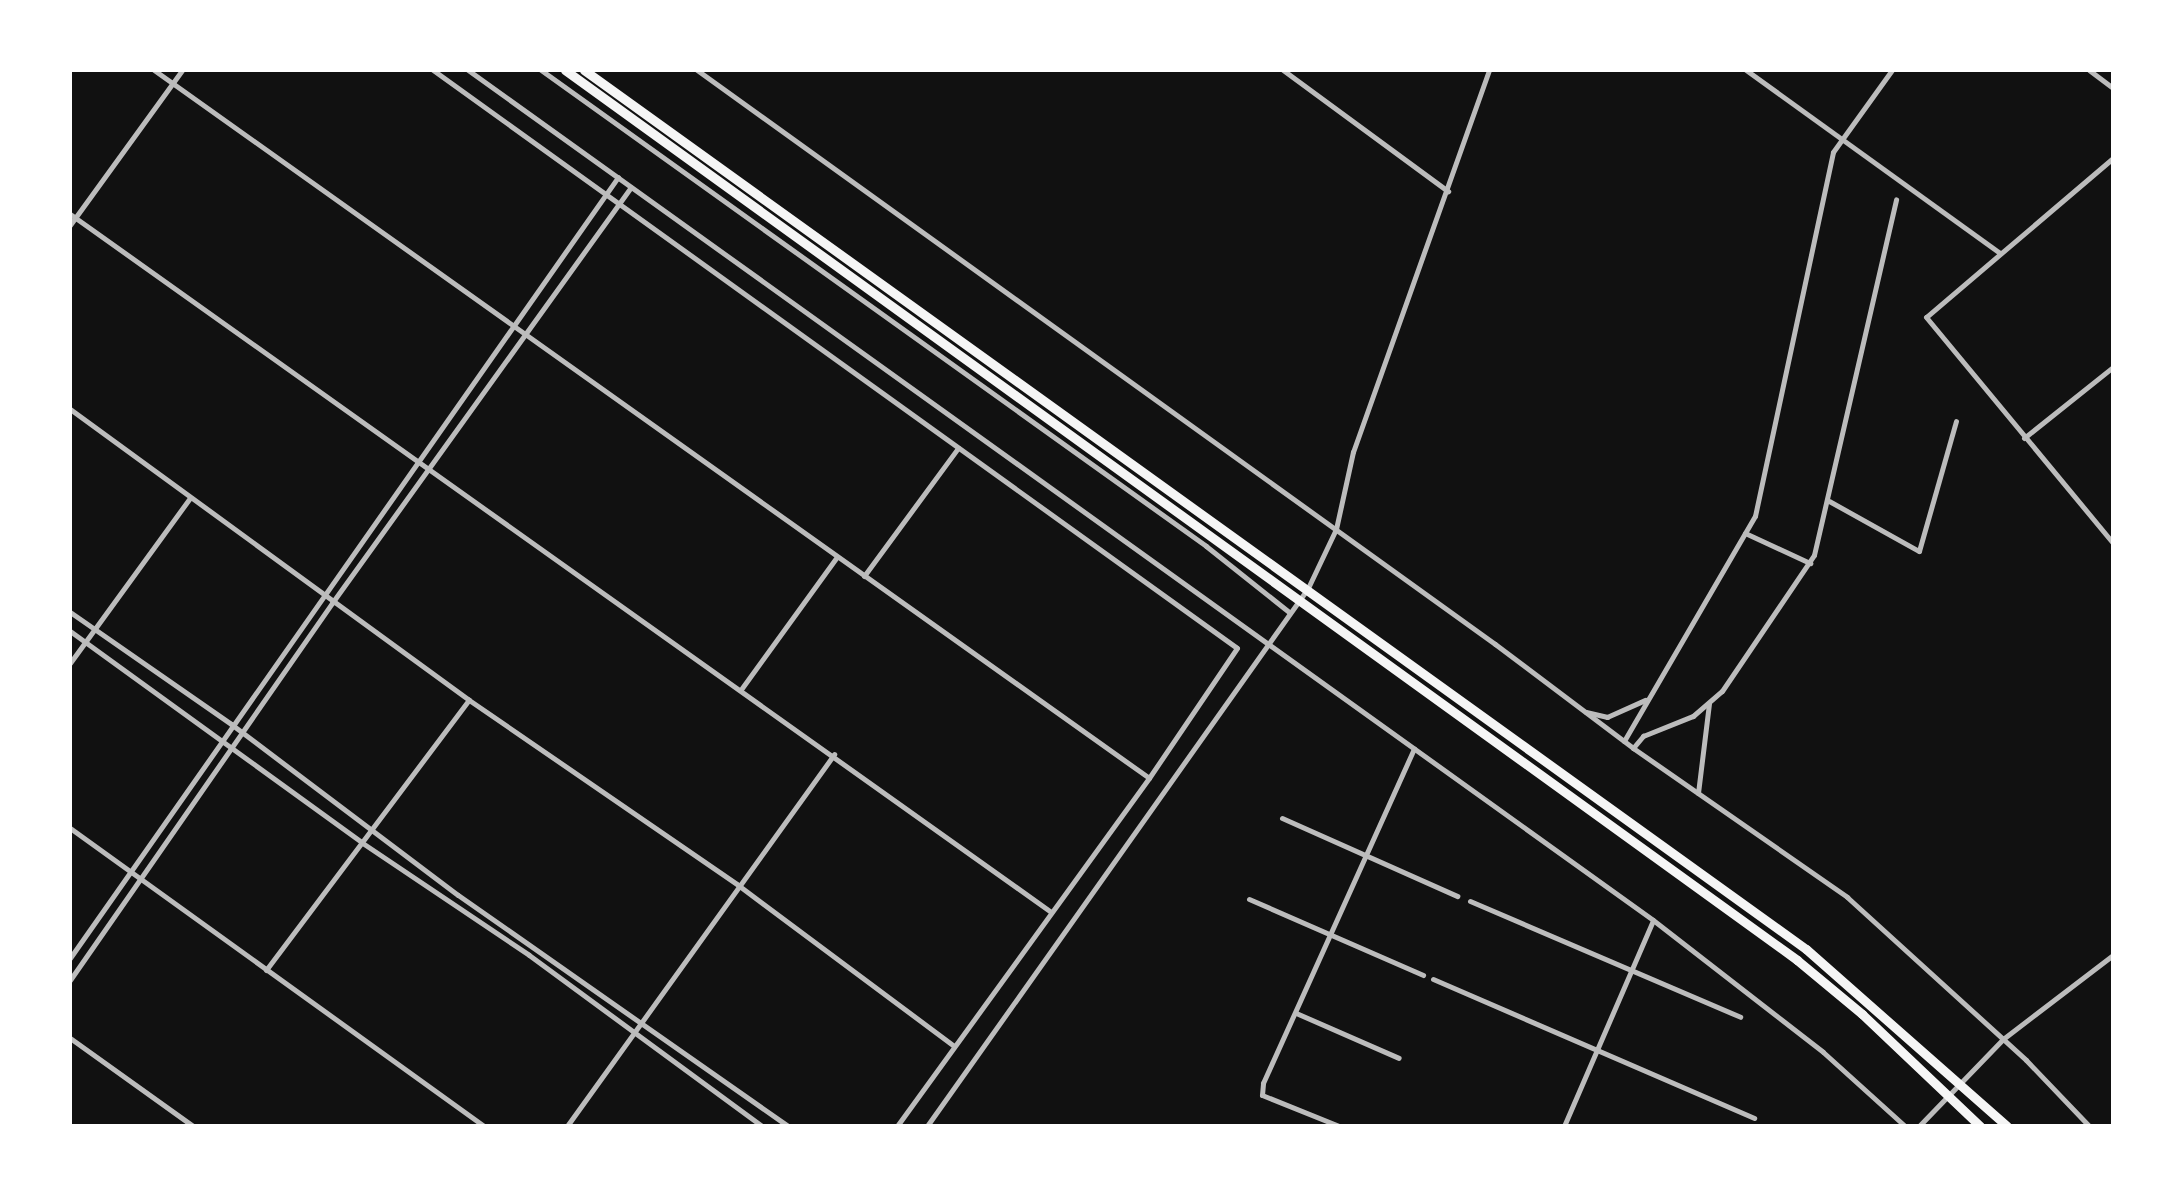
<!DOCTYPE html>
<style>
body{margin:0}
#map{position:relative;width:2183px;height:1196px;overflow:hidden;background:#111;font-family:Ubuntu,sans-serif}
div>[style]{position:absolute}
.minor>*{height:5px;margin:-2.5px;padding:0 2.5px;transform-origin:2.5px;border-radius:2.5px;background:#bcbcbc}
.trunk>*{height:9px;margin:-4.5px;padding:0 4.5px;transform-origin:4.5px;border-radius:4.5px;background:#f5f5f5}
span{translate:-50% -50%;white-space:nowrap;text-align:center;line-height:1.15;-webkit-text-stroke:5px #fff;paint-order:stroke}
.frame{position:absolute;inset:0;border:72px solid #fff;pointer-events:none}
</style>
<div id="map">
<div class="minor">
<div style="left:154px;top:70px;width:1221px;rotate:35.43deg"></div>
<div style="left:433px;top:70px;width:990px;rotate:35.71deg"></div>
<div style="left:1237px;top:648px;width:157px;rotate:124.1deg"></div>
<div style="left:1149px;top:778px;width:430px;rotate:125.9deg"></div>
<div style="left:468px;top:70px;width:1458px;rotate:35.65deg"></div>
<div style="left:1653px;top:920px;width:215px;rotate:37.8deg"></div>
<div style="left:1823px;top:1052px;width:110px;rotate:42.1deg"></div>
<div style="left:541px;top:70px;width:818px;rotate:35.59deg"></div>
<div style="left:1206px;top:546px;width:106px;rotate:38.5deg"></div>
<div style="left:697px;top:70px;width:983px;rotate:35.73deg"></div>
<div style="left:1495px;top:644px;width:173px;rotate:37deg"></div>
<div style="left:1633px;top:748px;width:261px;rotate:34.8deg"></div>
<div style="left:1847px;top:897px;width:242px;rotate:42.3deg"></div>
<div style="left:2026px;top:1060px;width:91px;rotate:46.3deg"></div>
<div style="left:1283px;top:70px;width:205px;rotate:36.3deg"></div>
<div style="left:1746px;top:70px;width:313px;rotate:35.8deg"></div>
<div style="left:2089px;top:70px;width:30px;rotate:37deg"></div>
<div style="left:2113px;top:158px;width:245px;rotate:139.6deg"></div>
<div style="left:1926px;top:317px;width:293px;rotate:50.4deg"></div>
<div style="left:70px;top:214px;width:1204px;rotate:35.43deg"></div>
<div style="left:70px;top:225px;width:191px;rotate:-54.1deg"></div>
<div style="left:70px;top:409px;width:494px;rotate:36.1deg"></div>
<div style="left:469px;top:700px;width:326px;rotate:34.5deg"></div>
<div style="left:738px;top:885px;width:269px;rotate:36.7deg"></div>
<div style="left:2024px;top:438px;width:114px;rotate:-38.6deg"></div>
<div style="left:1829px;top:501px;width:103px;rotate:29.1deg"></div>
<div style="left:1919px;top:551px;width:135px;rotate:-74.1deg"></div>
<div style="left:1745px;top:533px;width:72px;rotate:24.8deg"></div>
<div style="left:864px;top:576px;width:159px;rotate:-53.7deg"></div>
<div style="left:70px;top:612px;width:196px;rotate:34.8deg"></div>
<div style="left:231px;top:724px;width:284px;rotate:37deg"></div>
<div style="left:458px;top:895px;width:403px;rotate:35deg"></div>
<div style="left:70px;top:631px;width:359px;rotate:35.9deg"></div>
<div style="left:361px;top:842px;width:202px;rotate:33.9deg"></div>
<div style="left:529px;top:955px;width:289px;rotate:36.3deg"></div>
<div style="left:70px;top:663px;width:204px;rotate:-54deg"></div>
<div style="left:742px;top:688px;width:162px;rotate:-54.1deg"></div>
<div style="left:1586px;top:712px;width:22px;rotate:13deg"></div>
<div style="left:1607px;top:717px;width:42px;rotate:-24.1deg"></div>
<div style="left:1624px;top:741px;width:260px;rotate:-59.8deg"></div>
<div style="left:1755px;top:516px;width:372px;rotate:-77.9deg"></div>
<div style="left:1833px;top:152px;width:101px;rotate:-54.3deg"></div>
<div style="left:1633px;top:748px;width:16px;rotate:-50deg"></div>
<div style="left:1643px;top:736px;width:54px;rotate:-21.8deg"></div>
<div style="left:1693px;top:716px;width:38px;rotate:-41deg"></div>
<div style="left:1722px;top:691px;width:164px;rotate:-55.9deg"></div>
<div style="left:1814px;top:555px;width:365px;rotate:-77deg"></div>
<div style="left:1698px;top:793px;width:90px;rotate:-83deg"></div>
<div style="left:1282px;top:818px;width:192px;rotate:24deg"></div>
<div style="left:70px;top:828px;width:510px;rotate:35.75deg"></div>
<div style="left:1249px;top:899px;width:190px;rotate:23.6deg"></div>
<div style="left:1470px;top:901px;width:294px;rotate:23.2deg"></div>
<div style="left:70px;top:958px;width:954px;rotate:-54.94deg"></div>
<div style="left:266px;top:970px;width:338px;rotate:-53.1deg"></div>
<div style="left:1433px;top:979px;width:350px;rotate:23.4deg"></div>
<div style="left:70px;top:980px;width:459px;rotate:-55.2deg"></div>
<div style="left:332px;top:603px;width:512px;rotate:-54.29deg"></div>
<div style="left:1296px;top:1013px;width:112px;rotate:23.6deg"></div>
<div style="left:70px;top:1038px;width:151px;rotate:35.6deg"></div>
<div style="left:567px;top:1126px;width:458px;rotate:-54.3deg"></div>
<div style="left:927px;top:1126px;width:659px;rotate:-54.69deg"></div>
<div style="left:1308px;top:588px;width:65px;rotate:-64.6deg"></div>
<div style="left:1336px;top:529px;width:79px;rotate:-77.6deg"></div>
<div style="left:1353px;top:452px;width:405px;rotate:-70.4deg"></div>
<div style="left:1339px;top:1126px;width:83px;rotate:-158.1deg"></div>
<div style="left:1262px;top:1095px;width:12px;rotate:-85deg"></div>
<div style="left:1263px;top:1083px;width:367px;rotate:-65.7deg"></div>
<div style="left:1564px;top:1126px;width:224px;rotate:-66.6deg"></div>
<div style="left:1919px;top:1126px;width:121px;rotate:-46deg"></div>
<div style="left:2003px;top:1039px;width:138px;rotate:-37.4deg"></div>
</div>
<div class="trunk">
<div style="left:565px;top:70px;width:1520px;rotate:35.84deg"></div>
<div style="left:1797px;top:960px;width:85px;rotate:39.7deg"></div>
<div style="left:1862px;top:1014px;width:163px;rotate:43.5deg"></div>
<div style="left:584px;top:70px;width:1505px;rotate:35.73deg"></div>
<div style="left:1806px;top:949px;width:268px;rotate:41.4deg"></div>
</div>
<div class="frame"></div>
</div>
